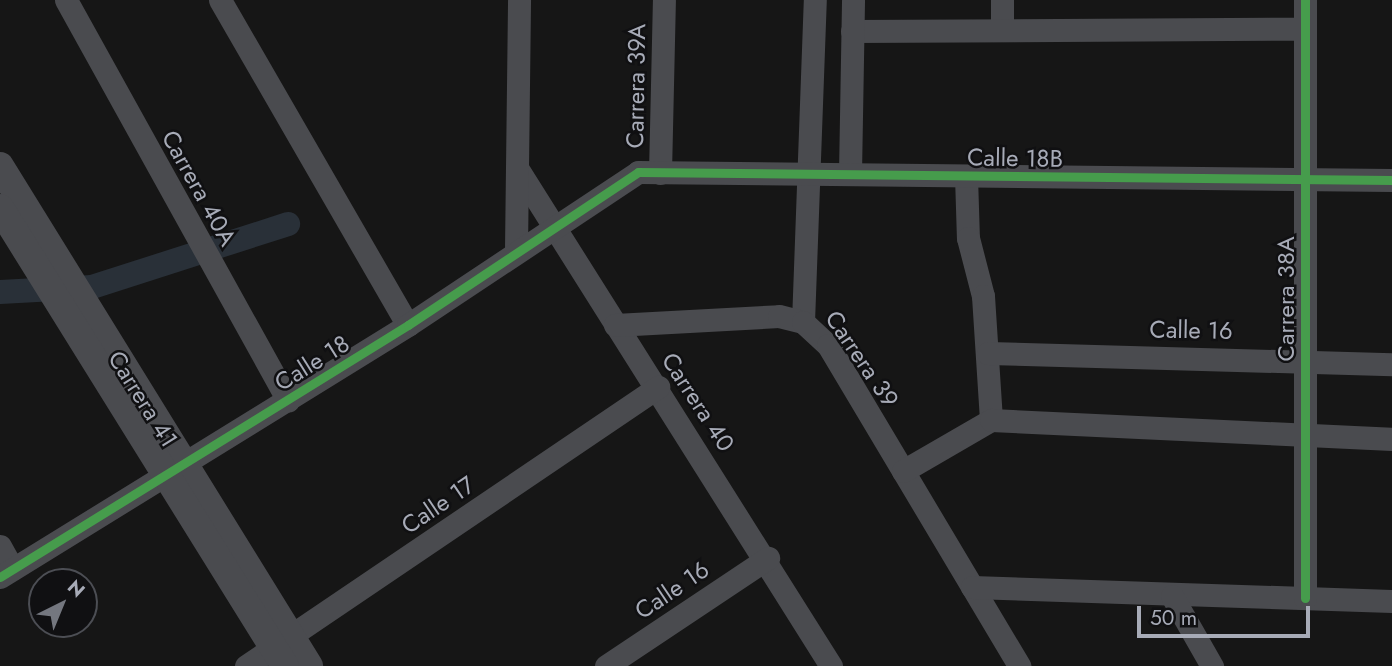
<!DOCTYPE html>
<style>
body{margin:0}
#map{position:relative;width:1392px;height:666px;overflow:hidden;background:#161616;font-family:Jost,sans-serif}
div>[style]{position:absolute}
.canal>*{height:24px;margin:-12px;padding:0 12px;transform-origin:12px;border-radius:12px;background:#293038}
.minor>*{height:23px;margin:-11.5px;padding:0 11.5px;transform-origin:11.5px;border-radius:11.5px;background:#4a4b4f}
.tertiary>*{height:28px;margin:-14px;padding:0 14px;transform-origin:14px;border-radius:14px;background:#4a4b4f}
.cycleway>*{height:9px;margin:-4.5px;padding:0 4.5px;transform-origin:4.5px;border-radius:4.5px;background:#469c4c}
span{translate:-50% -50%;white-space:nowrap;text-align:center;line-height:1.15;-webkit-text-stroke:5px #101012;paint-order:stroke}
.street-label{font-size:24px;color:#a7abb7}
.north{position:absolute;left:28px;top:568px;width:70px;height:70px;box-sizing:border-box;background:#101012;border:2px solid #4c4e54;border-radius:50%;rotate:43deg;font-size:19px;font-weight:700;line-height:28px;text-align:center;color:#a7abb7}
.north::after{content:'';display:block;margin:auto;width:24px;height:32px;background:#74777f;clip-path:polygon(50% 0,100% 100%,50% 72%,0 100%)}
.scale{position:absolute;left:1137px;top:606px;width:173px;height:32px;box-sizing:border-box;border:4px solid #a7abb7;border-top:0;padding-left:9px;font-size:21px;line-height:24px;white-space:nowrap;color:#a7abb7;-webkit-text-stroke:5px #101012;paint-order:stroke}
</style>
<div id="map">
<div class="canal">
<div style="left:0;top:292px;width:92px;rotate:-3.1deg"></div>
<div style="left:92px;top:287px;width:206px;rotate:-17.8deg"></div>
</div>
<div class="minor">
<div style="left:66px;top:0;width:458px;rotate:61deg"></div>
<div style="left:220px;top:0;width:375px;rotate:60deg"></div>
<div style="left:1002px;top:27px;width:27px;rotate:-90deg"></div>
<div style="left:852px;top:31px;width:453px;rotate:-0.3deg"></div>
<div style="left:517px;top:168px;width:589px;rotate:57.77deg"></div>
<div style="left:660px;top:173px;width:173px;rotate:-88.7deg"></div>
<div style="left:850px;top:174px;width:174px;rotate:-89deg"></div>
<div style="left:966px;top:176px;width:62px;rotate:88.2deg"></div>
<div style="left:968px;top:238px;width:60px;rotate:75.5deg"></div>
<div style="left:983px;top:296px;width:124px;rotate:86.3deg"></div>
<div style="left:516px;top:249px;width:249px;rotate:-89.3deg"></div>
<div style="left:803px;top:322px;width:322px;rotate:-87.9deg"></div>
<div style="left:615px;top:325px;width:164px;rotate:-3.1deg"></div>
<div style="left:779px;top:316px;width:25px;rotate:14deg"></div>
<div style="left:803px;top:322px;width:34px;rotate:43deg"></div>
<div style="left:828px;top:345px;width:374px;rotate:59.2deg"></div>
<div style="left:988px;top:353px;width:404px;rotate:1.6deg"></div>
<div style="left:903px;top:471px;width:102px;rotate:-30.1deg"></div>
<div style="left:991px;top:420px;width:401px;rotate:2.7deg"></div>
<div style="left:0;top:546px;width:26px;rotate:61deg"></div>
<div style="left:0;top:577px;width:480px;rotate:-31.7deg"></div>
<div style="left:408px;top:325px;width:276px;rotate:-33.6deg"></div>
<div style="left:638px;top:172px;width:754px;rotate:0.61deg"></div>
<div style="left:972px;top:587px;width:420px;rotate:1.9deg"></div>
<div style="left:1172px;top:596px;width:81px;rotate:60.3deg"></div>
<div style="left:1305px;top:598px;width:598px;rotate:-90deg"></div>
<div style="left:246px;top:666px;width:498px;rotate:-34.1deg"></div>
<div style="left:606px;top:666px;width:195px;rotate:-33.7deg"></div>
</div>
<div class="tertiary">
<div style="left:0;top:166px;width:588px;rotate:58.28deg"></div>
<div style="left:0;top:208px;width:539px;rotate:58.11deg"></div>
</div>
<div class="cycleway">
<div style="left:0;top:577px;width:480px;rotate:-31.7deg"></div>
<div style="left:408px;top:325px;width:276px;rotate:-33.6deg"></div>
<div style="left:638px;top:172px;width:754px;rotate:0.61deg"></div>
<div style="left:1305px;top:598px;width:598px;rotate:-90deg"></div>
</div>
<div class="street-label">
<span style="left:636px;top:86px;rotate:-89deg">Carrera 39A</span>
<span style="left:1015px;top:158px;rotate:1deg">Calle 18B</span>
<span style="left:199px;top:188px;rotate:61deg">Carrera 40A</span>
<span style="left:1286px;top:299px;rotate:-90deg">Carrera 38A</span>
<span style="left:1191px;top:330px;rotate:1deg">Calle 16</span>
<span style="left:862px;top:359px;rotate:56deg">Carrera 39</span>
<span style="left:312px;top:363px;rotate:-32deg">Calle 18</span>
<span style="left:143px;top:399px;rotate:58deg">Carrera 41</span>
<span style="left:698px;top:402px;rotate:57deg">Carrera 40</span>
<span style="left:438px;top:505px;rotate:-34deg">Calle 17</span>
<span style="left:672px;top:590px;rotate:-34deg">Calle 16</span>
</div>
<div class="north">N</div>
<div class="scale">50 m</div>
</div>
